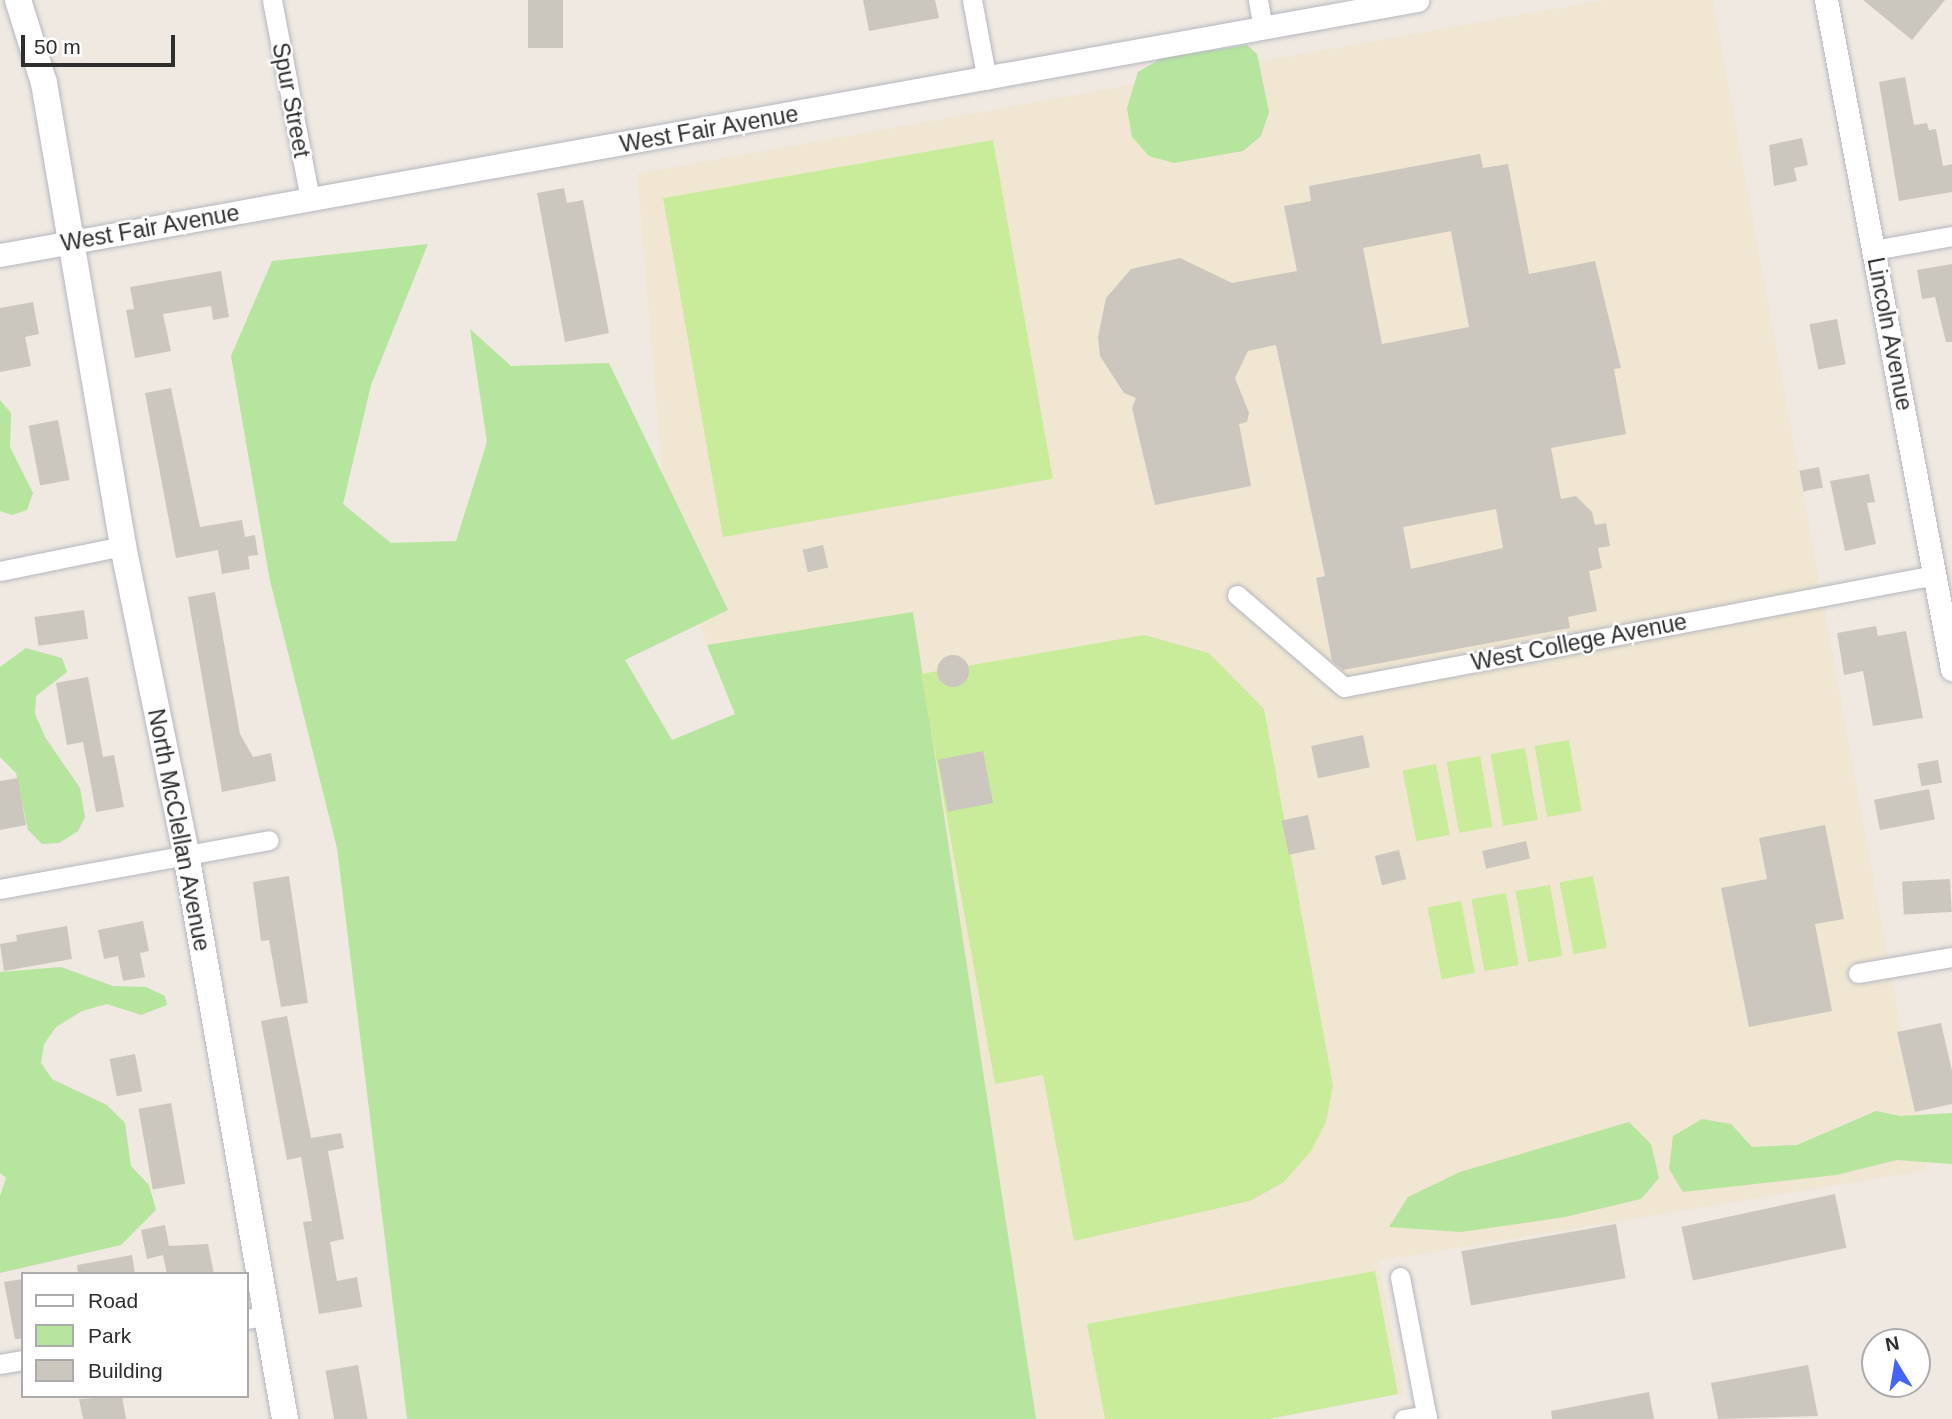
<!DOCTYPE html>
<style>
body{margin:0}
#map{position:relative;width:1952px;height:1419px;overflow:hidden;background:#efe9e1;font-family:Helvetica,sans-serif}
div>[style]{position:absolute}
.education>*{inset:0;background:#f0e6d1}
.green>*{inset:0;background:#b6e59e}
.pitch>*{inset:0;background:#c9ec9a;transform-origin:0 0}
.building>*{inset:0;background:#cbc7bf;transform-origin:0 0}
.round{border-radius:50%}
.roads{filter:drop-shadow(0 0 2px #b4b7c1) drop-shadow(0 0 2px #b4b7c1)}
.minor>*{height:19px;margin:-9.5px;padding:0 9.5px;transform-origin:9.5px;border-radius:9.5px;background:#fff}
.tertiary>*{height:23px;margin:-11.5px;padding:0 11.5px;transform-origin:11.5px;border-radius:11.5px;background:#fff}
.secondary>*{height:26px;margin:-13px;padding:0 13px;transform-origin:13px;border-radius:13px;background:#fff}
span{translate:-50% -50%;white-space:nowrap;text-align:center;line-height:1.15;-webkit-text-stroke:5px #fff;paint-order:stroke}
.street-label{font-size:23px;color:#2e2e2e}
.legend{position:absolute;left:21px;top:1272px;width:228px;height:126px;box-sizing:border-box;background:#fff;border:2px solid #ababab;margin:0;padding:9px 12px;list-style:none;font-size:21px;color:#2e2e2e}
.legend li{display:flex;align-items:center;gap:14px;height:35px}
.legend b{width:35px;border:2px solid #ababab}
.north{position:absolute;left:1861px;top:1328px;width:70px;height:70px;box-sizing:border-box;background:#fff;border:2px solid #ababab;border-radius:50%;rotate:349deg;font-size:19px;font-weight:700;line-height:28px;text-align:center;color:#2e2e2e}
.north::after{content:'';display:block;margin:auto;width:24px;height:32px;background:#4264fb;clip-path:polygon(50% 0,100% 100%,50% 72%,0 100%)}
.scale{position:absolute;left:21px;top:35px;width:154px;height:32px;box-sizing:border-box;border:4px solid #2e2e2e;border-top:0;padding-left:9px;font-size:21px;line-height:24px;white-space:nowrap;color:#2e2e2e;-webkit-text-stroke:5px #fff;paint-order:stroke}
</style>
<div id="map">
<div class="education">
<div style="clip-path:polygon(1604px 0,1713px 0,1927px 1170px,1378px 1261px,1404px 1393px,1269px 1419px,1024px 1419px,669px 552px,637px 174px)"></div>
</div>
<div class="green">
<div style="clip-path:polygon(1247px 45px,1257px 54px,1269px 112px,1261px 136px,1243px 151px,1174px 163px,1149px 156px,1132px 137px,1127px 108px,1138px 72px,1162px 58px)"></div>
<div style="clip-path:polygon(428px 244px,371px 385px,343px 504px,391px 543px,456px 541px,487px 442px,470px 329px,511px 366px,609px 363px,728px 610px,625px 660px,672px 740px,735px 714px,707px 645px,913px 612px,1036px 1419px,407px 1419px,337px 848px,270px 581px,231px 356px,272px 261px)"></div>
<div style="clip-path:polygon(0 400px,11px 413px,10px 447px,33px 493px,27px 510px,12px 515px,0 511px)"></div>
<div style="clip-path:polygon(26px 648px,62px 658px,67px 672px,36px 696px,35px 714px,45px 737px,80px 788px,85px 817px,78px 831px,59px 843px,42px 844px,28px 830px,16px 773px,0 757px,0 667px)"></div>
<div style="clip-path:polygon(61px 967px,113px 986px,146px 987px,165px 996px,167px 1005px,141px 1015px,107px 1004px,82px 1011px,56px 1027px,44px 1044px,41px 1063px,52px 1079px,107px 1105px,125px 1123px,131px 1166px,149px 1185px,156px 1210px,121px 1245px,0 1273px,0 1196px,6px 1178px,0 1173px,0 972px)"></div>
<div style="clip-path:polygon(1876px 1111px,1900px 1116px,1952px 1113px,1952px 1164px,1897px 1160px,1836px 1175px,1683px 1192px,1669px 1169px,1673px 1136px,1702px 1119px,1731px 1124px,1752px 1147px,1797px 1145px)"></div>
<div style="clip-path:polygon(1629px 1122px,1651px 1144px,1659px 1178px,1641px 1199px,1565px 1217px,1461px 1232px,1389px 1227px,1408px 1197px,1460px 1172px)"></div>
</div>
<div class="pitch">
<div style="left:993px;top:140px;width:344px;height:335px;rotate:80deg"></div>
<div style="clip-path:polygon(1144px 635px,1209px 653px,1264px 709px,1333px 1086px,1326px 1122px,1311px 1151px,1284px 1182px,1250px 1201px,1074px 1241px,1043px 1075px,995px 1084px,921px 674px)"></div>
<div style="left:1569px;top:740px;width:72px;height:35px;rotate:80deg"></div>
<div style="left:1525px;top:748px;width:73px;height:35px;rotate:80deg"></div>
<div style="left:1480px;top:756px;width:72px;height:34px;rotate:80deg"></div>
<div style="left:1436px;top:764px;width:72px;height:34px;rotate:79deg"></div>
<div style="left:1593px;top:876px;width:73px;height:34px;rotate:79deg"></div>
<div style="left:1550px;top:885px;width:72px;height:35px;rotate:80deg"></div>
<div style="left:1506px;top:893px;width:73px;height:35px;rotate:80deg"></div>
<div style="left:1461px;top:901px;width:73px;height:34px;rotate:79deg"></div>
<div style="clip-path:polygon(1375px 1271px,1398px 1394px,1269px 1419px,1105px 1419px,1087px 1324px)"></div>
</div>
<div class="building">
<div style="left:528px;top:0;width:35px;height:48px"></div>
<div style="clip-path:polygon(863px 0,935px 0,939px 18px,869px 31px)"></div>
<div style="clip-path:polygon(1863px 0,1945px 0,1912px 40px)"></div>
<div style="clip-path:polygon(1905px 77px,1914px 125px,1927px 123px,1929px 130px,1936px 129px,1943px 166px,1952px 164px,1952px 192px,1899px 201px,1879px 82px)"></div>
<div style="clip-path:polygon(1802px 138px,1808px 165px,1794px 168px,1797px 181px,1774px 186px,1769px 145px)"></div>
<div style="clip-path:polygon(evenodd,1480px 154px,1483px 168px,1508px 164px,1529px 274px,1595px 261px,1621px 368px,1614px 369px,1626px 434px,1551px 448px,1561px 499px,1576px 496px,1592px 512px,1595px 525px,1606px 523px,1610px 546px,1598px 548px,1602px 568px,1589px 571px,1597px 611px,1568px 617px,1570px 628px,1343px 670px,1332px 661px,1316px 578px,1325px 576px,1276px 345px,1248px 351px,1235px 378px,1249px 413px,1247px 422px,1239px 424px,1251px 486px,1155px 505px,1132px 408px,1136px 398px,1124px 393px,1100px 356px,1098px 337px,1106px 298px,1131px 269px,1180px 258px,1232px 283px,1297px 271px,1284px 206px,1311px 201px,1309px 186px,1480px 154px,1451px 231px,1469px 327px,1382px 344px,1363px 248px,1451px 231px,1480px 154px,1496px 509px,1503px 548px,1411px 569px,1403px 527px,1496px 509px)"></div>
<div style="clip-path:polygon(564px 188px,567px 203px,583px 200px,609px 333px,565px 342px,537px 193px)"></div>
<div style="clip-path:polygon(1952px 264px,1952px 342px,1946px 342px,1935px 297px,1922px 299px,1917px 270px)"></div>
<div style="clip-path:polygon(221px 271px,229px 317px,213px 320px,211px 306px,163px 314px,171px 351px,135px 358px,126px 310px,134px 309px,130px 287px)"></div>
<div style="clip-path:polygon(33px 302px,39px 334px,25px 337px,31px 366px,0 372px,0 308px)"></div>
<div style="left:1837px;top:319px;width:46px;height:28px;rotate:79deg"></div>
<div style="clip-path:polygon(171px 388px,200px 527px,242px 520px,245px 537px,255px 535px,258px 555px,248px 556px,250px 569px,222px 574px,218px 550px,176px 558px,145px 393px)"></div>
<div style="left:58px;top:420px;width:61px;height:30px;rotate:79deg"></div>
<div style="left:1819px;top:467px;width:21px;height:20px;rotate:79deg"></div>
<div style="clip-path:polygon(1869px 474px,1875px 502px,1867px 503px,1876px 544px,1845px 551px,1830px 481px)"></div>
<div style="left:823px;top:545px;width:23px;height:21px;rotate:77deg"></div>
<div style="clip-path:polygon(215px 592px,240px 734px,253px 757px,271px 753px,276px 781px,222px 792px,188px 597px)"></div>
<div style="left:84px;top:610px;width:29px;height:50px;rotate:82deg"></div>
<div style="clip-path:polygon(1876px 626px,1878px 636px,1906px 631px,1923px 718px,1873px 726px,1863px 671px,1844px 675px,1837px 633px)"></div>
<div class="round" style="left:937px;top:655px;width:32px;height:32px"></div>
<div style="clip-path:polygon(88px 677px,103px 757px,114px 755px,124px 807px,96px 812px,83px 742px,67px 745px,56px 683px)"></div>
<div style="left:1363px;top:735px;width:33px;height:53px;rotate:78deg"></div>
<div style="left:983px;top:751px;width:53px;height:46px;rotate:79deg"></div>
<div style="left:1938px;top:760px;width:23px;height:21px;rotate:80deg"></div>
<div style="clip-path:polygon(18px 778px,26px 825px,0 830px,0 781px)"></div>
<div style="left:1929px;top:789px;width:31px;height:56px;rotate:79deg"></div>
<div style="left:1308px;top:815px;width:35px;height:27px;rotate:78deg"></div>
<div style="clip-path:polygon(1825px 825px,1844px 919px,1815px 924px,1832px 1011px,1749px 1027px,1721px 888px,1767px 879px,1759px 838px)"></div>
<div style="left:1526px;top:841px;width:18px;height:45px;rotate:77deg"></div>
<div style="left:1399px;top:850px;width:30px;height:25px;rotate:76deg"></div>
<div style="clip-path:polygon(289px 876px,308px 1003px,281px 1007px,269px 940px,261px 941px,253px 882px)"></div>
<div style="left:1950px;top:879px;width:33px;height:48px;rotate:87deg"></div>
<div style="clip-path:polygon(143px 921px,149px 951px,140px 953px,145px 977px,123px 981px,118px 956px,104px 959px,98px 930px)"></div>
<div style="clip-path:polygon(67px 926px,72px 959px,4px 971px,0 944px,17px 941px,16px 935px)"></div>
<div style="clip-path:polygon(287px 1016px,311px 1138px,341px 1133px,344px 1148px,328px 1151px,344px 1239px,330px 1242px,337px 1281px,357px 1277px,362px 1307px,319px 1314px,303px 1222px,312px 1221px,301px 1157px,287px 1160px,261px 1021px)"></div>
<div style="clip-path:polygon(1941px 1023px,1952px 1071px,1952px 1104px,1915px 1112px,1897px 1032px)"></div>
<div style="left:135px;top:1054px;width:38px;height:26px;rotate:79deg"></div>
<div style="left:171px;top:1103px;width:82px;height:33px;rotate:80deg"></div>
<div style="left:1835px;top:1194px;width:55px;height:157px;rotate:78deg"></div>
<div style="left:1616px;top:1224px;width:55px;height:157px;rotate:80deg"></div>
<div style="clip-path:polygon(165px 1225px,169px 1246px,208px 1244px,214px 1274px,167px 1274px,163px 1255px,147px 1259px,141px 1230px)"></div>
<div style="clip-path:polygon(132px 1255px,135px 1274px,78px 1274px,77px 1265px)"></div>
<div style="clip-path:polygon(23px 1279px,23px 1339px,15px 1339px,4px 1282px)"></div>
<div style="left:358px;top:1365px;width:55px;height:33px;rotate:80deg"></div>
<div style="clip-path:polygon(1808px 1365px,1818px 1416px,1718px 1419px,1711px 1383px)"></div>
<div style="clip-path:polygon(1649px 1392px,1654px 1419px,1552px 1419px,1551px 1411px)"></div>
<div style="clip-path:polygon(122px 1396px,126px 1419px,83px 1419px,79px 1399px)"></div>
</div>
<div class="roads">
<div class="minor">
<div style="left:272px;top:0;width:204px;rotate:79.2deg"></div>
<div style="left:972px;top:0;width:81px;rotate:79.4deg"></div>
<div style="left:1258px;top:0;width:28px;rotate:80deg"></div>
<div style="left:1874px;top:250px;width:79px;rotate:-10.2deg"></div>
<div style="left:0;top:571px;width:126px;rotate:-11.5deg"></div>
<div style="left:1237px;top:595px;width:141px;rotate:40.7deg"></div>
<div style="left:1344px;top:687px;width:602px;rotate:-10.73deg"></div>
<div style="left:0;top:889px;width:273px;rotate:-10.3deg"></div>
<div style="left:1858px;top:973px;width:95px;rotate:-9.7deg"></div>
<div style="left:1400px;top:1277px;width:145px;rotate:79.2deg"></div>
<div style="left:247px;top:1319px;width:18px;rotate:-9deg"></div>
<div style="left:0;top:1364px;width:23px;rotate:-10deg"></div>
<div style="left:1404px;top:1419px;width:23px;rotate:-10deg"></div>
</div>
<div class="tertiary">
<div style="left:1826px;top:0;width:681px;rotate:79.33deg"></div>
<div style="left:0;top:255px;width:1440px;rotate:-10.2deg"></div>
</div>
<div class="secondary">
<div style="left:18px;top:0;width:87px;rotate:72.6deg"></div>
<div style="left:44px;top:83px;width:470px;rotate:80.3deg"></div>
<div style="left:123px;top:546px;width:314px;rotate:78.4deg"></div>
<div style="left:186px;top:854px;width:574px;rotate:80.06deg"></div>
</div>
</div>
<div class="street-label">
<span style="left:291px;top:100px;rotate:79deg">Spur Street</span>
<span style="left:709px;top:129px;rotate:-10deg">West Fair Avenue</span>
<span style="left:150px;top:228px;rotate:-10deg">West Fair Avenue</span>
<span style="left:1890px;top:334px;rotate:79deg">Lincoln Avenue</span>
<span style="left:1579px;top:642px;rotate:-11deg">West College Avenue</span>
<span style="left:179px;top:830px;rotate:79deg">North McClellan Avenue</span>
</div>
<ul class="legend">
<li><b style="height:9px;background:#fff"></b>Road</li>
<li><b style="height:19px;background:#b6e59e"></b>Park</li>
<li><b style="height:19px;background:#cbc7bf"></b>Building</li>
</ul>
<div class="north">N</div>
<div class="scale">50 m</div>
</div>
